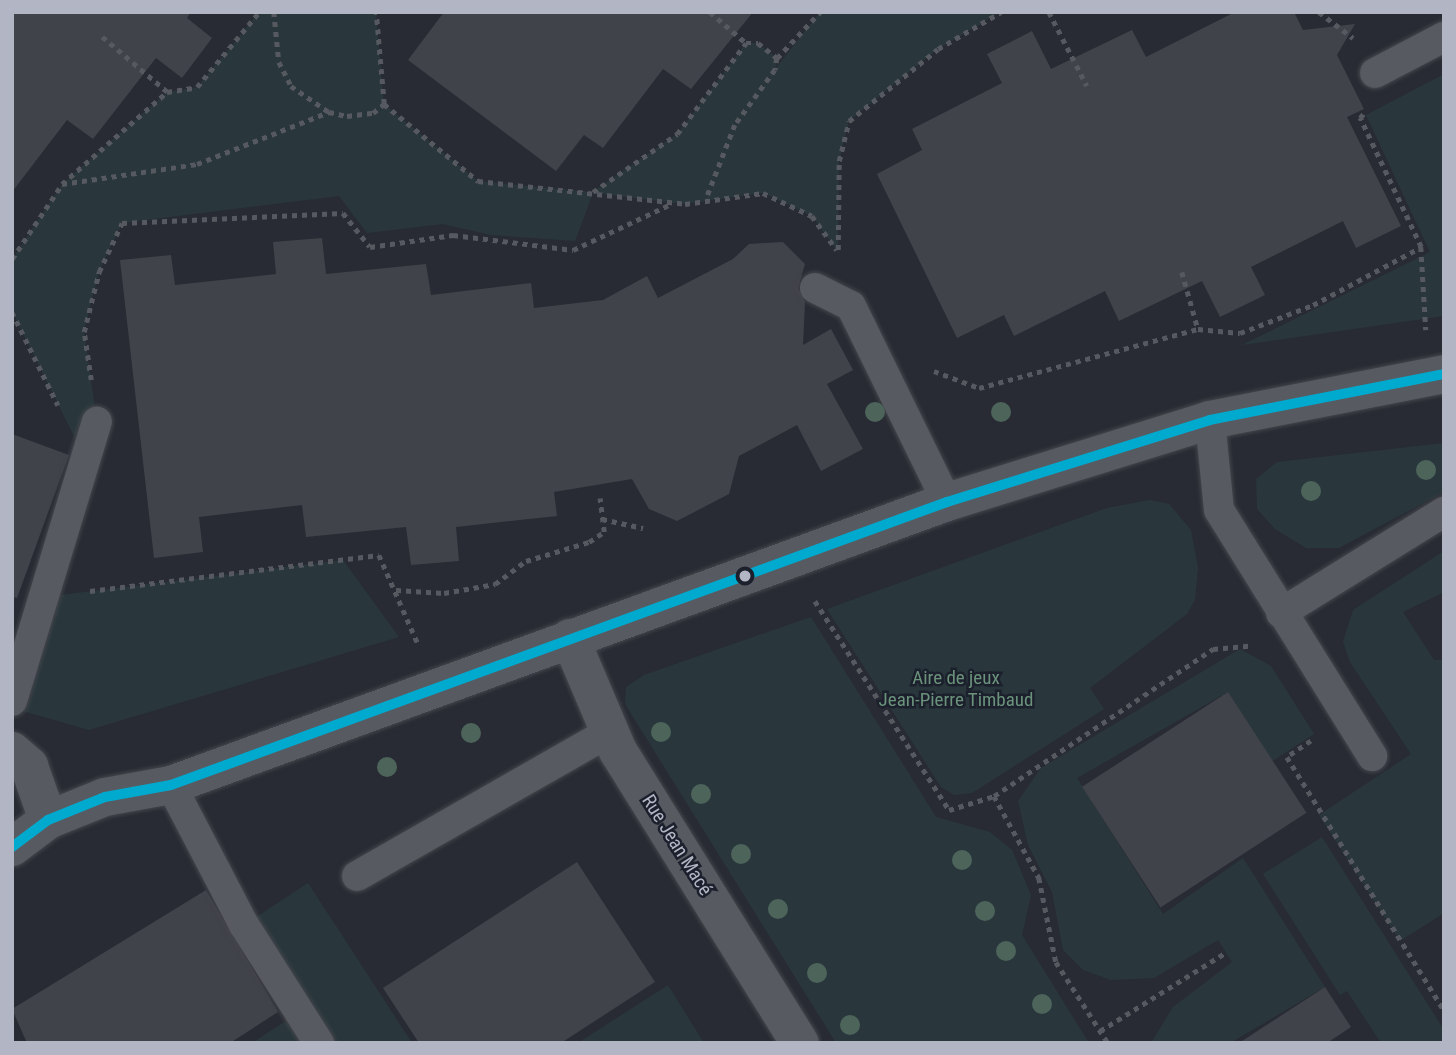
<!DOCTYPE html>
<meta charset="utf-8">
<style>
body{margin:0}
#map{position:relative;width:1456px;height:1055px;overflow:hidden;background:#282b33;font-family:"Roboto Condensed",sans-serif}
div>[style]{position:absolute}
.green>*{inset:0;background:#29373c}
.building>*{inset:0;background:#41434a;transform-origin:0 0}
.path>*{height:4.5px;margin-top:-2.25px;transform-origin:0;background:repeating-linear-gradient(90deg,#56595f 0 5px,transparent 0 10px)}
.roads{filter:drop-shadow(0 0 2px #44464c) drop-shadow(0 0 2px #44464c)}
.lane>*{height:30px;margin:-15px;padding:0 15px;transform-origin:15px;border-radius:15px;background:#585a61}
.street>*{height:38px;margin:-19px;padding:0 19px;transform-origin:19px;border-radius:19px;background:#585a61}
.bus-1>*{height:10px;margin:-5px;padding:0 5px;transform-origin:5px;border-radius:5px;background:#00a9ce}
.trees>*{width:20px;height:20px;margin:-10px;border-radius:50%;background:#4d645b}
.dots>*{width:19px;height:19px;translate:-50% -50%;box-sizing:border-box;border:4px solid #1c202d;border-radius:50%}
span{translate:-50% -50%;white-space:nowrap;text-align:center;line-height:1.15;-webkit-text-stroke:5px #1c202d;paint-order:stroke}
.park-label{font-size:19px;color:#6b937b}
.street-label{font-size:19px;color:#b2b6c4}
.frame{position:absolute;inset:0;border:14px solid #b2b6c4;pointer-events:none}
</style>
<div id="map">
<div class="green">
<div style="clip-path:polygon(259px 12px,376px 12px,384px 104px,478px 181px,592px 192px,677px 134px,746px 43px,758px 43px,777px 58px,776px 68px,820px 12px,1001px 12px,938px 49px,849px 121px,839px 161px,838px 252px,812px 216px,763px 193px,685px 204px,593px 193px,575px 241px,491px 235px,443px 224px,367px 233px,339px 196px,122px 223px,99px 272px,84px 331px,97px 422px,87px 462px,12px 312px,12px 259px,62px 184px,167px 92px,197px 87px)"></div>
<div style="clip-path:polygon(1444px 74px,1444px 316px,1242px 345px,1430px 252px,1366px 115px)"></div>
<div style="clip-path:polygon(1444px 443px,1444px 492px,1339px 548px,1306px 548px,1275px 529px,1257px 509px,1256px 479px,1277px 462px)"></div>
<div style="clip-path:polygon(1150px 500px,1169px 504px,1191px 530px,1198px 568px,1195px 600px,1187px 614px,1090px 688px,1104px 709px,972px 793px,954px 795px,941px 787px,827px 609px,1107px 508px)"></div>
<div style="clip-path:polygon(1444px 551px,1444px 592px,1403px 612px,1434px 660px,1444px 660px,1444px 913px,1400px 941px,1319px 815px,1411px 754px,1350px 662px,1343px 642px,1353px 610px)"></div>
<div style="clip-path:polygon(343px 560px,399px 637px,89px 730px,12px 708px,44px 597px)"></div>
<div style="clip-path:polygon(811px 617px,936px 817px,990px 832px,1012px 850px,1031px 895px,1022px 935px,1089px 1043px,836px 1043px,625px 704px,626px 687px,644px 675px)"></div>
<div style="clip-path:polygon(1240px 649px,1271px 666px,1314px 734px,1268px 764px,1228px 692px,1077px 778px,1163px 914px,1243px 858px,1325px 987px,1230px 1043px,1151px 1043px,1173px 1007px,1232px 962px,1218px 940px,1154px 978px,1111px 980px,1083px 970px,1063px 950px,1052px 892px,1028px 845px,1018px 801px,1041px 768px)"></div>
<div style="clip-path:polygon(1322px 837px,1444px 1030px,1444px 1043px,1381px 1043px,1347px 991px,1340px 995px,1263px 874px)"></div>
<div style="clip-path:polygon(308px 883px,412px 1043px,252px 1043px,299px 1012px,244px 925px)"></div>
<div style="clip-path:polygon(668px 985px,704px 1043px,578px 1043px)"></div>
</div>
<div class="building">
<div style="clip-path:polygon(12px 12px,191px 12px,187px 18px,212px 38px,182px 78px,156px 58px,93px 139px,67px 120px,12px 192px)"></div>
<div style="clip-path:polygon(444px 12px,753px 12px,691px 89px,663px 69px,603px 148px,584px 135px,556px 171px,408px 60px)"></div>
<div style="clip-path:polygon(1235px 12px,1294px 12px,1303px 30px,1355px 24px,1337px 55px,1364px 109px,1347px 117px,1401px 226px,1356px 248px,1343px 221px,1251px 267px,1265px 295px,1220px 317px,1202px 281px,1119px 321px,1105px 291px,1014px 336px,1004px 315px,957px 338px,877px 174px,922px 150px,912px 129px,1002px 83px,987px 54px,1032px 31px,1051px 69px,1132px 30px,1146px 57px)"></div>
<div style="clip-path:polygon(322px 238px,326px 274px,426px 264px,431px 295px,531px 283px,534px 308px,603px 300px,647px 276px,658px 298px,733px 259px,749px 244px,783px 242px,805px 264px,798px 288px,805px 302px,803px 345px,831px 329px,853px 370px,827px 384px,863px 449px,821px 471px,797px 425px,739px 456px,729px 494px,677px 521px,649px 509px,632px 479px,554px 492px,557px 516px,456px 527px,459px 561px,411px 565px,406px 527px,306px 537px,302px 505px,199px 517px,203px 552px,154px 558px,120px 260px,171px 255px,175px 285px,276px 274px,273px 242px)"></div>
<div style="clip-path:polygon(12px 434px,69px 455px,17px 598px,12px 597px)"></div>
<div style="left:1228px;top:692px;width:144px;height:174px;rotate:57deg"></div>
<div style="clip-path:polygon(577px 862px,655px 982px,561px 1043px,419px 1043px,383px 988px)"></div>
<div style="clip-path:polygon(206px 890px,278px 1012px,230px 1043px,27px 1043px,12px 1009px)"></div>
<div style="clip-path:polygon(1325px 987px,1351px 1027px,1327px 1043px,1239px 1043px)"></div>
</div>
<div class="path">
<div style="left:274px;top:12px;width:50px;rotate:84.3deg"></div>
<div style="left:279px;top:62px;width:27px;rotate:63deg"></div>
<div style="left:291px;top:86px;width:46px;rotate:34.4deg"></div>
<div style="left:329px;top:112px;width:18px;rotate:13deg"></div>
<div style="left:347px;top:116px;width:26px;rotate:-7deg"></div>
<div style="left:373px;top:113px;width:14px;rotate:-39deg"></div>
<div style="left:384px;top:104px;width:92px;rotate:-95deg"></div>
<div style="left:710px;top:12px;width:48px;rotate:40.7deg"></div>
<div style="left:1049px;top:12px;width:83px;rotate:62.8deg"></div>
<div style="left:1319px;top:12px;width:43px;rotate:37.4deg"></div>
<div style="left:777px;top:58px;width:63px;rotate:-46.9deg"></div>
<div style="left:167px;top:92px;width:30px;rotate:-9deg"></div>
<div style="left:197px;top:87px;width:97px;rotate:-50.4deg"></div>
<div style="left:384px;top:104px;width:122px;rotate:39.3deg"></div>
<div style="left:478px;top:181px;width:208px;rotate:6.3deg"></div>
<div style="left:685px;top:204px;width:79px;rotate:-8deg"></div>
<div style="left:763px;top:193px;width:54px;rotate:25.1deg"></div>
<div style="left:812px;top:216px;width:42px;rotate:53.7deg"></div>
<div style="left:62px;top:184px;width:136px;rotate:-8.4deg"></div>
<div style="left:197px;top:164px;width:142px;rotate:-21.5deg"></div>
<div style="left:593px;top:192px;width:102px;rotate:-34.6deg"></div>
<div style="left:677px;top:134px;width:114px;rotate:-52.8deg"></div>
<div style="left:746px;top:43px;width:12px"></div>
<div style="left:758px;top:43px;width:24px;rotate:38deg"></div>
<div style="left:777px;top:58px;width:12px;rotate:99deg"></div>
<div style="left:775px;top:70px;width:68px;rotate:126deg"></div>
<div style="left:735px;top:125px;width:77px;rotate:111.3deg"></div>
<div style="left:1421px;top:247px;width:83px;rotate:86.6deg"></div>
<div style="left:838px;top:250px;width:89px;rotate:-89.4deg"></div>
<div style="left:839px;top:161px;width:41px;rotate:-76deg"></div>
<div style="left:849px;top:121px;width:114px;rotate:-39deg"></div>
<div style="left:938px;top:49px;width:73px;rotate:-30.4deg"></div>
<div style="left:12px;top:259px;width:90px;rotate:-56.3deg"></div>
<div style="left:62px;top:184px;width:140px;rotate:-41.2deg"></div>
<div style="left:167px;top:92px;width:87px;rotate:-139.7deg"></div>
<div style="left:1182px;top:272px;width:59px;rotate:74.3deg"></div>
<div style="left:1198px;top:329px;width:42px;rotate:5.4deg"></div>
<div style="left:1240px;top:333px;width:78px;rotate:-21deg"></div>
<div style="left:1313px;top:305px;width:123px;rotate:-28.2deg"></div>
<div style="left:1421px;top:247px;width:143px;rotate:-115.3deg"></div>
<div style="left:1360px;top:118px;width:6px;rotate:-51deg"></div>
<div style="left:12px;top:312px;width:104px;rotate:63.7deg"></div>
<div style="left:934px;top:371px;width:48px;rotate:20.7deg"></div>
<div style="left:979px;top:388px;width:227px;rotate:-15.1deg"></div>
<div style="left:91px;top:380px;width:49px;rotate:-98.3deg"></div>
<div style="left:84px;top:332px;width:62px;rotate:-76deg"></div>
<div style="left:99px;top:272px;width:54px;rotate:-64.9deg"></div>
<div style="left:122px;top:223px;width:221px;rotate:-2.6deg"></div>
<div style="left:343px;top:213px;width:43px;rotate:51.5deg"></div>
<div style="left:370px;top:247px;width:84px;rotate:-8.2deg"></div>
<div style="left:453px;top:235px;width:121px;rotate:7.1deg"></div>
<div style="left:573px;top:250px;width:110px;rotate:-25.2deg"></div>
<div style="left:602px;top:519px;width:42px;rotate:12.4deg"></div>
<div style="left:396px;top:590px;width:48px;rotate:3.6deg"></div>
<div style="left:444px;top:593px;width:52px;rotate:-10deg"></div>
<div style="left:495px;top:584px;width:39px;rotate:-37deg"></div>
<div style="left:526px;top:561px;width:66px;rotate:-16.8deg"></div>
<div style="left:589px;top:542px;width:18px;rotate:-34deg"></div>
<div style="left:604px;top:532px;width:34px;rotate:-97deg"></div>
<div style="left:90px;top:591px;width:291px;rotate:-7.1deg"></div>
<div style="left:379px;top:555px;width:99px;rotate:66.3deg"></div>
<div style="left:815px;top:601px;width:248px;rotate:57.3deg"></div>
<div style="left:949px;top:810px;width:47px;rotate:-17.3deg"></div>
<div style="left:994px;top:796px;width:264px;rotate:-33.9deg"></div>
<div style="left:1213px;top:649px;width:36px;rotate:-5deg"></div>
<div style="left:1311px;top:741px;width:29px;rotate:146deg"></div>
<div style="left:1287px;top:757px;width:298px;rotate:58.2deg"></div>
<div style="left:994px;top:796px;width:94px;rotate:61.2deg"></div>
<div style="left:1039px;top:878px;width:86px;rotate:78.6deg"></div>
<div style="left:1056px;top:962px;width:96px;rotate:57.3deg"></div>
<div style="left:1100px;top:1031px;width:147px;rotate:-32deg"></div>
</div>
<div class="roads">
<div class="lane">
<div style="left:1375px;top:73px;width:78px;rotate:-27.6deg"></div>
<div style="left:815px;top:288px;width:40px;rotate:26.6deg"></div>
<div style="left:851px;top:306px;width:218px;rotate:63.9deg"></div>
<div style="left:1210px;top:420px;width:90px;rotate:84.3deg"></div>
<div style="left:1219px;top:510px;width:290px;rotate:58.1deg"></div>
<div style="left:1281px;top:613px;width:192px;rotate:-31.8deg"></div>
<div style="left:12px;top:701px;width:292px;rotate:-73.1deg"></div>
<div style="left:171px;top:785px;width:158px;rotate:62.5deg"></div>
<div style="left:244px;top:925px;width:140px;rotate:57.6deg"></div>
<div style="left:357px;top:876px;width:290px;rotate:-29.7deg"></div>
</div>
<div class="street">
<div style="left:570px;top:638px;width:123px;rotate:67deg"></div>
<div style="left:618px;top:751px;width:344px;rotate:58.1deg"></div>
<div style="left:12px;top:751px;width:23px;rotate:41deg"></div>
<div style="left:29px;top:766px;width:57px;rotate:70.6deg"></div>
<div style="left:12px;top:847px;width:45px;rotate:-36.9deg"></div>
<div style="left:48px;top:820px;width:61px;rotate:-22deg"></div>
<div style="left:105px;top:797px;width:67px;rotate:-10.3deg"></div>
<div style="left:171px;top:785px;width:826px;rotate:-20.04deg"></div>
<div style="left:947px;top:502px;width:275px;rotate:-17.3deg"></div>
<div style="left:1210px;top:420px;width:238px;rotate:-11.1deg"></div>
</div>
</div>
<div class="bus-1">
<div style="left:12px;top:847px;width:45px;rotate:-36.9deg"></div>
<div style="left:48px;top:820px;width:61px;rotate:-22deg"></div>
<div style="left:105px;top:797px;width:67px;rotate:-10.3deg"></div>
<div style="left:171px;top:785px;width:826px;rotate:-20.04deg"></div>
<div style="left:947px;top:502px;width:275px;rotate:-17.3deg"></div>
<div style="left:1210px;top:420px;width:238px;rotate:-11.1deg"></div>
</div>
<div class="trees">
<div style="left:875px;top:412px"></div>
<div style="left:1001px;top:412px"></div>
<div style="left:1426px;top:470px"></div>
<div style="left:1311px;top:491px"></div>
<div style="left:661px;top:732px"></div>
<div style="left:471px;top:733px"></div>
<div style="left:387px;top:767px"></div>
<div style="left:701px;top:794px"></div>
<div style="left:741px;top:854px"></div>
<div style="left:962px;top:860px"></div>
<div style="left:778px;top:909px"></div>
<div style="left:985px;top:911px"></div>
<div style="left:1006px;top:951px"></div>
<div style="left:817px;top:973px"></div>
<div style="left:1042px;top:1004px"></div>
<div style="left:850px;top:1025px"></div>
</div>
<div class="dots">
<div style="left:745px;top:576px;background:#b2b6c4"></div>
</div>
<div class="park-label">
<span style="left:956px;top:689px">Aire de jeux<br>Jean-Pierre Timbaud</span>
</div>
<div class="street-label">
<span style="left:677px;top:845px;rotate:58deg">Rue Jean Macé</span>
</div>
<div class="frame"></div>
</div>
